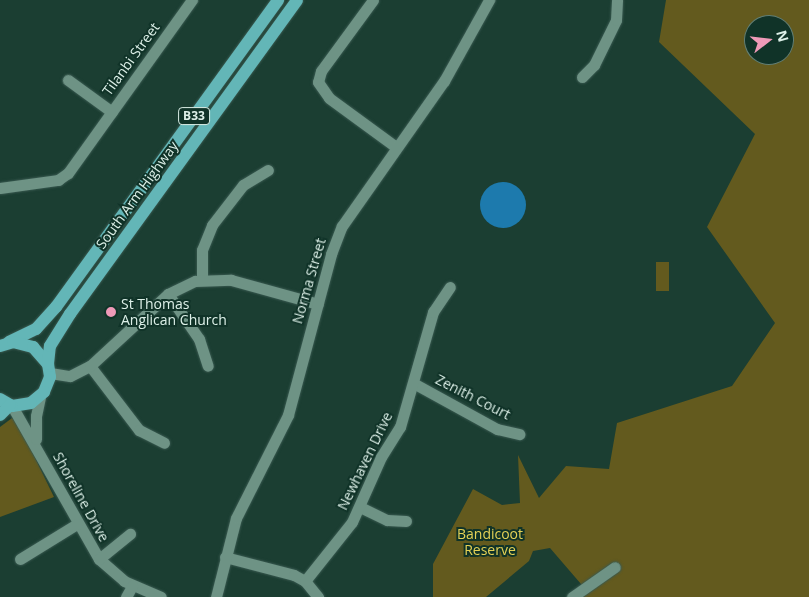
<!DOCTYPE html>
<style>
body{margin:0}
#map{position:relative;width:809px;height:597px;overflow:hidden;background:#1b3e32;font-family:"Open Sans",sans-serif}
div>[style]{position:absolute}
.green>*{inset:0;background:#635a1e;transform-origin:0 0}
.water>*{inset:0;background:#1d7aad}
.round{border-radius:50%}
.roads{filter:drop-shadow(0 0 1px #395950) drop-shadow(0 0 1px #395950)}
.minor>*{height:11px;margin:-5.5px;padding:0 5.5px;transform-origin:5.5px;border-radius:5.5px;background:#6e9385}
.major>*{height:12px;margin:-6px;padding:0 6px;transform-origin:6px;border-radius:6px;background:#63b6b7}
.dots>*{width:14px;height:14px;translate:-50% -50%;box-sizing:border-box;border:2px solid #103328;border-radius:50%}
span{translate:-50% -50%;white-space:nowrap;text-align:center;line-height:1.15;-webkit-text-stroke:4px #103328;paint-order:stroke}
.shield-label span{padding:1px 4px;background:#103328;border:1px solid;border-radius:4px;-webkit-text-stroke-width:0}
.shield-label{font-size:12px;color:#ddf0e8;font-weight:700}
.street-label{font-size:14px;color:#ddf0e8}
.poi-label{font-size:14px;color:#ddf0e8}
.left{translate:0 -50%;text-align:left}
.park-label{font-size:14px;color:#e4d256}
.north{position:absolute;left:744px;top:15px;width:50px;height:50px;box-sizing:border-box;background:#103328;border:1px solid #627f75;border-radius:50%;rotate:74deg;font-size:14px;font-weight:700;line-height:20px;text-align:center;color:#ddf0e8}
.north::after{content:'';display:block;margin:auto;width:18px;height:22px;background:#ef9ab8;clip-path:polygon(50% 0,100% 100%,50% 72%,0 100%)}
</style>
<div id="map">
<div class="green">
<div style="clip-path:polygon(evenodd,666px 0,809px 0,809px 597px,578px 597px,581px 584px,550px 548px,533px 551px,529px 561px,486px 597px,433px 597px,433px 564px,473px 489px,502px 505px,520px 503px,518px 455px,539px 498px,566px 466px,609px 469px,617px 423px,732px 386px,775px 323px,707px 227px,755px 134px,659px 42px,666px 0,754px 25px,784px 25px,784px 55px,754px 55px,754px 25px)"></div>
<div style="left:656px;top:262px;width:13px;height:29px"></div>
<div style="clip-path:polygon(12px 418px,19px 425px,54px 497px,0 517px,0 427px)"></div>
</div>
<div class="water">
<div class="round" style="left:480px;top:182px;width:46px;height:46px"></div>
</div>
<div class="roads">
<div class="minor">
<div style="left:373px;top:0;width:88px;rotate:126.2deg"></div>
<div style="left:321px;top:71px;width:11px;rotate:105deg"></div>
<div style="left:318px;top:82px;width:19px;rotate:55deg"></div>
<div style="left:329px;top:98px;width:83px;rotate:36.2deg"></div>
<div style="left:582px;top:77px;width:17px;rotate:-45deg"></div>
<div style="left:594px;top:65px;width:50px;rotate:-63.9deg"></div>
<div style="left:616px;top:20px;width:20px;rotate:-87deg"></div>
<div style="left:68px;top:80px;width:54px;rotate:36deg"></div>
<div style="left:0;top:188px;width:59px;rotate:-7.9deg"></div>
<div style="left:58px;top:180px;width:12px;rotate:-35deg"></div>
<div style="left:68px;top:173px;width:213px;rotate:-54.4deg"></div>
<div style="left:202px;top:280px;width:30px;rotate:-90deg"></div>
<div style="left:202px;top:250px;width:27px;rotate:-68deg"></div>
<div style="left:212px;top:225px;width:51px;rotate:-52.2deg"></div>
<div style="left:243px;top:185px;width:29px;rotate:-31deg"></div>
<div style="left:168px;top:294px;width:55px;rotate:55.4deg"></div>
<div style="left:199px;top:339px;width:28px;rotate:72deg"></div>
<div style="left:90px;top:366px;width:81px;rotate:52.6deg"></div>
<div style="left:139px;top:430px;width:28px;rotate:27deg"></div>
<div style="left:50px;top:373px;width:20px;rotate:9deg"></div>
<div style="left:70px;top:376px;width:22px;rotate:-27deg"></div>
<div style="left:90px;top:366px;width:106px;rotate:-42.7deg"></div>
<div style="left:168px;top:294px;width:30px;rotate:-26deg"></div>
<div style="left:195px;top:281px;width:36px;rotate:-2deg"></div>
<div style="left:231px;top:280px;width:90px;rotate:15.4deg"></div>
<div style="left:415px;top:384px;width:94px;rotate:28.8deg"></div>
<div style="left:497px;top:429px;width:23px;rotate:13deg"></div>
<div style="left:12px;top:406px;width:176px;rotate:60.4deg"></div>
<div style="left:99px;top:559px;width:33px;rotate:41deg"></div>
<div style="left:124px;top:581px;width:40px;rotate:23.4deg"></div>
<div style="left:36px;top:439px;width:23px;rotate:-90deg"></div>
<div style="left:36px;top:416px;width:19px;rotate:-78deg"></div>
<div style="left:360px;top:507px;width:30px;rotate:26deg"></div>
<div style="left:387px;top:520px;width:19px;rotate:3deg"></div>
<div style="left:225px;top:557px;width:71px;rotate:14.6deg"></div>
<div style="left:294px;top:575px;width:13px;rotate:29deg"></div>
<div style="left:305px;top:581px;width:21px;rotate:51deg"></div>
<div style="left:20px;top:559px;width:67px;rotate:-31.6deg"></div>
<div style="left:99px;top:559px;width:40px;rotate:-39deg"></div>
<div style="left:305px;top:581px;width:75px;rotate:-51.5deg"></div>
<div style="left:352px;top:522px;width:71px;rotate:-66deg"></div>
<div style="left:381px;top:457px;width:36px;rotate:-58deg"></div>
<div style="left:400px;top:427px;width:120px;rotate:-74deg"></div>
<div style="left:433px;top:312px;width:30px;rotate:-56deg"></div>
<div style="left:126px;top:597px;width:13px;rotate:-61deg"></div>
<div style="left:216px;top:597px;width:81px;rotate:-75.8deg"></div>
<div style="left:236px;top:518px;width:115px;rotate:-63.2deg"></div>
<div style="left:288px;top:415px;width:167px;rotate:-75deg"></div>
<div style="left:331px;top:254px;width:30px;rotate:-69deg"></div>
<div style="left:342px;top:226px;width:177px;rotate:-54.9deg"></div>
<div style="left:444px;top:81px;width:93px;rotate:-60.9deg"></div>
<div style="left:572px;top:597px;width:52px;rotate:-34.9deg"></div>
</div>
<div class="major">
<div style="left:9px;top:342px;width:30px;rotate:-26deg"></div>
<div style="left:36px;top:329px;width:30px;rotate:-48deg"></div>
<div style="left:56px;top:307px;width:379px;rotate:-54.1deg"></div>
<div style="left:0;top:346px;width:14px;rotate:-17deg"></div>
<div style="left:13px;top:342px;width:21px;rotate:14deg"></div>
<div style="left:33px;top:347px;width:23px;rotate:49deg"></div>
<div style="left:48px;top:364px;width:13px;rotate:81deg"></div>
<div style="left:50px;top:377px;width:16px;rotate:112deg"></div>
<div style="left:44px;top:392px;width:17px;rotate:140deg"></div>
<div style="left:31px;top:403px;width:19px;rotate:171deg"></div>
<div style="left:12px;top:406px;width:14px;rotate:-150deg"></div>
<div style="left:48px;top:364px;width:18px;rotate:-84deg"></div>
<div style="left:50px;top:346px;width:38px;rotate:-58deg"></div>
<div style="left:70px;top:314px;width:387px;rotate:-54.1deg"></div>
<div style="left:0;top:415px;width:14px;rotate:-45deg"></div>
</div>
</div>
<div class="dots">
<div style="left:111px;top:312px;background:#ef9ab8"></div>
</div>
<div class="shield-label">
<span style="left:194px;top:116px">B33</span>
</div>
<div class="street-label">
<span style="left:131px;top:59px;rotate:-54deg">Tilanbi Street</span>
<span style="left:137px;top:195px;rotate:-54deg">South Arm Highway</span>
<span style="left:309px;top:281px;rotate:-74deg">Norma Street</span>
<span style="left:473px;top:397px;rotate:27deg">Zenith Court</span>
<span style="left:365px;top:461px;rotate:-64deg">Newhaven Drive</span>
<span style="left:81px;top:497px;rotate:61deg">Shoreline Drive</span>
</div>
<div class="poi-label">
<span class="left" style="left:121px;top:312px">St Thomas<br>Anglican Church</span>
</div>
<div class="park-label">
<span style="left:490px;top:542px">Bandicoot<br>Reserve</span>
</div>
<div class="north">N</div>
</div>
